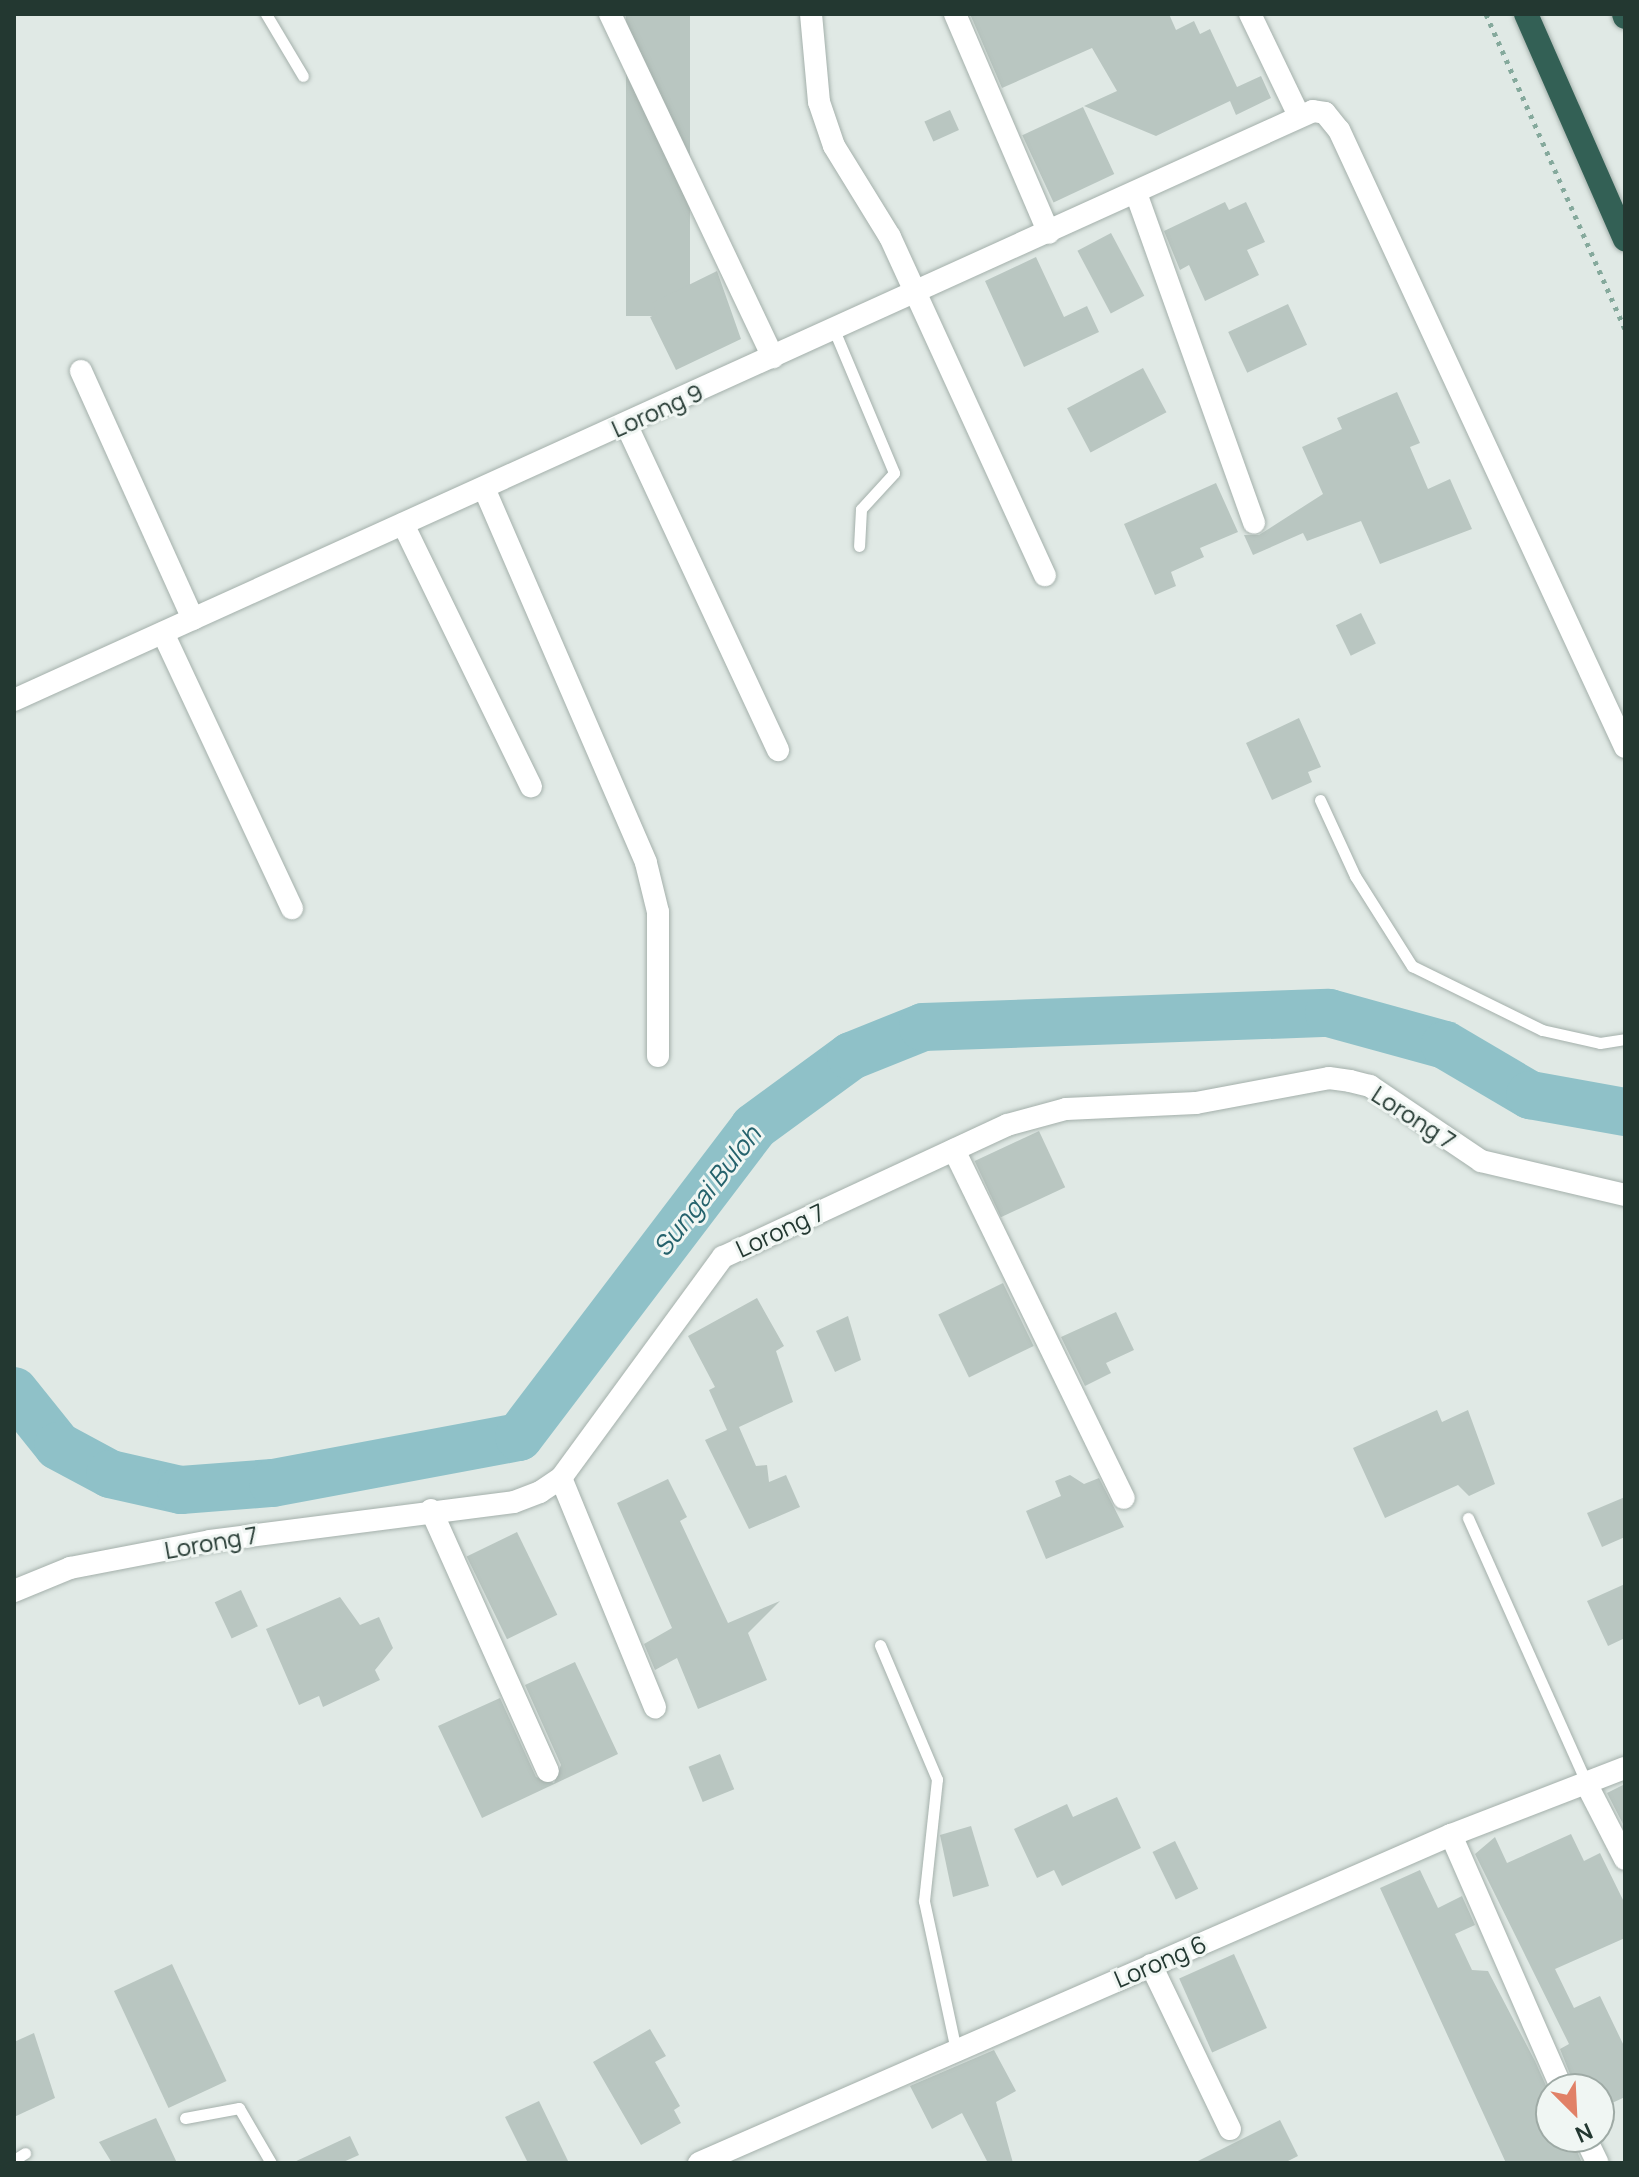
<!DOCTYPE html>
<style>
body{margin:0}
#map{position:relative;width:1639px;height:2177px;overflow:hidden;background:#e0e9e5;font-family:Manrope,sans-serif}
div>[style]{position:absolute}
.river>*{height:48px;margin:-24px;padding:0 24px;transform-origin:24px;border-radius:24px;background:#8fc1c8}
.building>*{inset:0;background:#b9c6c1;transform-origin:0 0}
.path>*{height:5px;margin-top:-2.5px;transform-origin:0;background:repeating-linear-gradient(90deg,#85a99c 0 4px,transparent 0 10px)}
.roads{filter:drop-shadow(0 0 2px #a4b0ab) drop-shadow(0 0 2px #a4b0ab)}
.lane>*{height:11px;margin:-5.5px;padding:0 5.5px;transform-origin:5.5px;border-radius:5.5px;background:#fff}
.street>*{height:22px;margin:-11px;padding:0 11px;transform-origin:11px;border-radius:11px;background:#fff}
.highway>*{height:24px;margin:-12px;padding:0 12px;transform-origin:12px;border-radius:12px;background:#336055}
span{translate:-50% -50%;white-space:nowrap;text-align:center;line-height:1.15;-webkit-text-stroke:6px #f0f6f3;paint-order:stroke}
.street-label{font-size:24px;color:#233831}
.water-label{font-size:26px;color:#25626c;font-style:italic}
.frame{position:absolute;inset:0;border:16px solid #233831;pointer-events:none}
.north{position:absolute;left:1535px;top:2073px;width:80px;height:80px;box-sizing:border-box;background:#f0f6f3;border:2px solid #9eaaa5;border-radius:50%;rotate:156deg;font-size:22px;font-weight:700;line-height:32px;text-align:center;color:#233831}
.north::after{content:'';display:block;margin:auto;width:28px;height:36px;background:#e18167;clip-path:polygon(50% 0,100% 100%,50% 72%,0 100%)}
</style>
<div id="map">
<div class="river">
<div style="left:14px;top:1391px;width:70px;rotate:51.3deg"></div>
<div style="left:58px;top:1446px;width:59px;rotate:28.3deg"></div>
<div style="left:110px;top:1474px;width:73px;rotate:12.7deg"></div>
<div style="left:181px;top:1490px;width:92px;rotate:-4.4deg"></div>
<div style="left:273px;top:1483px;width:250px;rotate:-10.6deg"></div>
<div style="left:519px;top:1437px;width:389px;rotate:-52.8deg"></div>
<div style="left:754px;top:1127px;width:120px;rotate:-36.2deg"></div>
<div style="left:851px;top:1056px;width:78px;rotate:-21.9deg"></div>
<div style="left:923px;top:1027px;width:406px;rotate:-2deg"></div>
<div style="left:1329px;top:1013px;width:120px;rotate:15.4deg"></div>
<div style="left:1445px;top:1045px;width:99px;rotate:30.5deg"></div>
<div style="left:1530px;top:1095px;width:97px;rotate:10.1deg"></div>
</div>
<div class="building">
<div style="left:626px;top:14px;width:64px;height:302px"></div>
<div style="clip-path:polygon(970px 14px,1169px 14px,1176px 30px,1194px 21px,1200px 34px,1210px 29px,1237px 87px,1261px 76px,1271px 98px,1236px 115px,1230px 101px,1156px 136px,1084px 106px,1117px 91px,1092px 48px,1002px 88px)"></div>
<div style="left:1083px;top:107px;width:74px;height:67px;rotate:65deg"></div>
<div style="left:950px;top:110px;width:22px;height:28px;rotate:66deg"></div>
<div style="clip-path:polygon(1225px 202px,1229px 210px,1246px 202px,1265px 242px,1247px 250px,1259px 275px,1205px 301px,1189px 265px,1180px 270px,1164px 231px)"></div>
<div style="left:1111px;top:233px;width:71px;height:38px;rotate:62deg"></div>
<div style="clip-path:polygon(1036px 257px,1064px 317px,1087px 306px,1099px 332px,1024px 367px,985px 281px)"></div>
<div style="clip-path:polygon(717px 271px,741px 339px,676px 370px,650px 317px,657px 314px,652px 303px)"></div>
<div style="left:1288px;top:304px;width:45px;height:66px;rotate:65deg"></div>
<div style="left:1143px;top:368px;width:50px;height:86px;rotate:62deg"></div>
<div style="clip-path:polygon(1397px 392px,1420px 443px,1410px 447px,1428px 489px,1450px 479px,1472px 529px,1380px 564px,1361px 521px,1307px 541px,1303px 533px,1253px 555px,1244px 535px,1259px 535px,1323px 494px,1302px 447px,1342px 429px,1337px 418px)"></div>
<div style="clip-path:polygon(1216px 483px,1238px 532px,1200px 548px,1204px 557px,1171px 572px,1176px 586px,1155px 595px,1124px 524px)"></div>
<div style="left:1361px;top:613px;width:34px;height:28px;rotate:64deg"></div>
<div style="clip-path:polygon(1299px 718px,1321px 767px,1308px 772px,1312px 782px,1272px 800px,1246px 743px)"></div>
<div style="left:1039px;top:1131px;width:62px;height:71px;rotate:65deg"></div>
<div style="left:1003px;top:1283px;width:70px;height:72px;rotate:64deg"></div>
<div style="clip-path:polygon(757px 1298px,784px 1346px,776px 1351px,793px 1402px,739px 1427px,756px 1466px,767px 1465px,769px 1482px,786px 1475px,800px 1507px,749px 1529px,705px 1440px,727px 1430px,709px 1390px,715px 1387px,688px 1336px)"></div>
<div style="clip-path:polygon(1116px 1312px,1134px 1350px,1106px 1363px,1111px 1373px,1085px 1386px,1061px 1337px)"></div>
<div style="clip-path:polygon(848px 1316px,861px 1360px,835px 1372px,816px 1331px)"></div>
<div style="clip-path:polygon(1437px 1410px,1442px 1422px,1468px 1410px,1495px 1484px,1469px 1496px,1458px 1485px,1385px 1518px,1353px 1448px)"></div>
<div style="clip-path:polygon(1070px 1475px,1084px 1484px,1099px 1478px,1124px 1527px,1046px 1559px,1026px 1511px,1061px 1496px,1055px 1481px)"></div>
<div style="clip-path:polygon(668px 1479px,687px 1517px,680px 1521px,728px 1623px,780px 1601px,748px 1633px,767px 1680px,698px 1709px,677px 1658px,655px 1670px,644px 1644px,672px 1628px,617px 1503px)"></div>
<div style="clip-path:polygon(1625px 1497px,1625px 1537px,1602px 1547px,1587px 1513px)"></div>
<div style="left:517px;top:1532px;width:92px;height:56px;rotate:64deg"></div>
<div style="clip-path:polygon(1625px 1584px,1625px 1638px,1608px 1646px,1587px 1601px)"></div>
<div style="left:241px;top:1590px;width:40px;height:29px;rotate:65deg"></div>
<div style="clip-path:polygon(340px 1597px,360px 1625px,379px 1617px,393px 1648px,375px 1670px,380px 1680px,323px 1707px,319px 1696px,299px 1705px,266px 1629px)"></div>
<div style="clip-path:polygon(575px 1662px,618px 1754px,482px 1818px,438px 1726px,500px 1698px,536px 1777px,554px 1783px,561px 1765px,525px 1685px)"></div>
<div style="left:720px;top:1754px;width:38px;height:34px;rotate:68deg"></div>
<div style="clip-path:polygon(1625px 1784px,1625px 1828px,1607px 1793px)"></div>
<div style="clip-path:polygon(1117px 1797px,1141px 1848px,1062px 1886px,1054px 1870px,1037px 1878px,1014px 1829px,1067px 1804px,1073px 1817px)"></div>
<div style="clip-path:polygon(971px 1826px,989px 1886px,953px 1897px,940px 1835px)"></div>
<div style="clip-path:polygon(1571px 1834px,1584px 1861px,1600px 1853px,1625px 1904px,1625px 1938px,1555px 1969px,1574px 2008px,1600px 1996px,1625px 2048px,1625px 2097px,1599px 2109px,1599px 2089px,1576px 2089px,1560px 2049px,1569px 2044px,1475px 1854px,1495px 1837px,1507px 1863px)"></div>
<div style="left:1175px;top:1841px;width:53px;height:25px;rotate:64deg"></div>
<div style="clip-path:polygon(1420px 1870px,1438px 1908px,1462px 1896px,1475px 1925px,1455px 1934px,1472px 1970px,1488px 1971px,1535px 2061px,1551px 2097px,1551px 2137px,1571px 2137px,1582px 2163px,1506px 2163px,1380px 1888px)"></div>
<div style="left:1234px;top:1954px;width:81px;height:60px;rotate:66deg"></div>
<div style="left:172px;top:1964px;width:129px;height:64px;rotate:65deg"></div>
<div style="clip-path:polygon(650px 2029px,666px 2056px,655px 2062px,680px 2106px,674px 2110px,681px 2123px,641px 2145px,593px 2062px)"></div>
<div style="clip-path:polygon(34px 2033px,55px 2098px,14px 2117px,14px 2042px)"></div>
<div style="clip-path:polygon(994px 2050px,1016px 2091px,996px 2102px,1013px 2163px,988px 2163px,962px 2113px,932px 2129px,910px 2086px)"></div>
<div style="clip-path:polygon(539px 2101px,569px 2163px,528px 2163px,505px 2117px)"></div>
<div style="clip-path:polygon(156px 2118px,177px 2163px,112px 2163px,99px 2142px)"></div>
<div style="clip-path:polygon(1280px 2120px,1298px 2156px,1284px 2163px,1194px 2163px)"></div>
<div style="clip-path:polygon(350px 2136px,359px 2155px,341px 2163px,292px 2163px)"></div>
</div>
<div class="path">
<div style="left:1486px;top:14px;width:344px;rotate:66.2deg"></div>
</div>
<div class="roads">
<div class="lane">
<div style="left:266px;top:14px;width:72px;rotate:59.2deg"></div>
<div style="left:834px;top:330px;width:155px;rotate:67.2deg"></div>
<div style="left:894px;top:473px;width:49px;rotate:132.5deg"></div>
<div style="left:861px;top:509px;width:37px;rotate:93deg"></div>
<div style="left:1320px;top:800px;width:84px;rotate:65.3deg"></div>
<div style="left:1355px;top:876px;width:107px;rotate:57.7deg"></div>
<div style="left:1412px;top:966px;width:145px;rotate:26.2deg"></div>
<div style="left:1542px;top:1030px;width:59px;rotate:12.6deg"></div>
<div style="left:1600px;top:1043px;width:25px;rotate:-9deg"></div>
<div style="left:1468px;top:1518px;width:291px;rotate:65.9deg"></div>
<div style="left:880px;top:1645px;width:146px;rotate:67deg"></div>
<div style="left:937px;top:1779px;width:123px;rotate:96.1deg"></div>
<div style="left:924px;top:1901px;width:152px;rotate:77.9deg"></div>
<div style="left:185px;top:2118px;width:55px;rotate:-10.5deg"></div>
<div style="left:239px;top:2108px;width:64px;rotate:59.8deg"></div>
<div style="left:14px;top:2160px;width:13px;rotate:-32deg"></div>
</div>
<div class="street">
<div style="left:610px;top:14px;width:380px;rotate:64.6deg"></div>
<div style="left:811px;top:14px;width:88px;rotate:84.8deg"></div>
<div style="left:819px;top:102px;width:46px;rotate:71.2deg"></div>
<div style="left:834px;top:146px;width:107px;rotate:58.4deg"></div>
<div style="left:890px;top:237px;width:372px;rotate:65.4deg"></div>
<div style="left:955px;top:14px;width:238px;rotate:66.8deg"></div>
<div style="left:1250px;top:14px;width:113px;rotate:64.3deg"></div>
<div style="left:1136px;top:193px;width:350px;rotate:70.3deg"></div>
<div style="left:81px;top:371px;width:272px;rotate:65.7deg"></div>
<div style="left:626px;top:424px;width:360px;rotate:65deg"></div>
<div style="left:484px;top:488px;width:408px;rotate:66.6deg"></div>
<div style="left:646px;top:863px;width:50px;rotate:76.2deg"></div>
<div style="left:658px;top:912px;width:144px;rotate:90deg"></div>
<div style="left:403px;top:524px;width:292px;rotate:64deg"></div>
<div style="left:163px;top:633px;width:304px;rotate:64.9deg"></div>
<div style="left:14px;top:700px;width:1426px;rotate:-24.39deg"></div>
<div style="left:1313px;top:111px;width:12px;rotate:9deg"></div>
<div style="left:1325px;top:113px;width:22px;rotate:51deg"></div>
<div style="left:1339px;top:130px;width:680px;rotate:65.13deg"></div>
<div style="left:954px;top:1150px;width:387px;rotate:64deg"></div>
<div style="left:561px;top:1478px;width:248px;rotate:67.7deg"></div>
<div style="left:431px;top:1510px;width:286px;rotate:65.9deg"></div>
<div style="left:14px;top:1591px;width:61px;rotate:-22.3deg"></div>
<div style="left:70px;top:1568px;width:143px;rotate:-10.9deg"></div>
<div style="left:210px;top:1541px;width:306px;rotate:-7.3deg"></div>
<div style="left:514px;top:1502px;width:28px;rotate:-21deg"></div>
<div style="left:540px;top:1492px;width:25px;rotate:-34deg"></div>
<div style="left:561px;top:1478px;width:274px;rotate:-53.8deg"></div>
<div style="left:723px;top:1257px;width:313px;rotate:-24.9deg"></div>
<div style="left:1007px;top:1125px;width:61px;rotate:-15.2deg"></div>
<div style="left:1066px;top:1109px;width:130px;rotate:-2.6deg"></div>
<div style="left:1196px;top:1103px;width:135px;rotate:-10.6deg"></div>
<div style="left:1329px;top:1078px;width:21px;rotate:8deg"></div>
<div style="left:1350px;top:1081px;width:21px;rotate:14deg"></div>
<div style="left:1370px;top:1086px;width:134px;rotate:34deg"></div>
<div style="left:1481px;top:1161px;width:148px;rotate:13.3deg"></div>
<div style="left:1587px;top:1785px;width:83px;rotate:62.8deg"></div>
<div style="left:1451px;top:1835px;width:277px;rotate:66.4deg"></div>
<div style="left:1151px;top:1965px;width:182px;rotate:64.3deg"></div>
<div style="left:1585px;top:2137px;width:28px;rotate:64deg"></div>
<div style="left:699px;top:2163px;width:820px;rotate:-23.57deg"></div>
<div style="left:1451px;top:1835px;width:186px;rotate:-21.1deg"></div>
</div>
<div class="highway">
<div style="left:1526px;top:14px;width:246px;rotate:66.3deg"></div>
<div style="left:1624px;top:14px;width:3px;rotate:72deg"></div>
</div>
</div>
<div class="street-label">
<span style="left:657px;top:410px;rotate:-24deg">Lorong 9</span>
<span style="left:1414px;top:1117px;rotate:33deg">Lorong 7</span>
<span style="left:780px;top:1230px;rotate:-25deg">Lorong 7</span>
<span style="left:211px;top:1542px;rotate:-10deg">Lorong 7</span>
<span style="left:1160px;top:1961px;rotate:-23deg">Lorong 6</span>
</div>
<div class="water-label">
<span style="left:707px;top:1191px;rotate:-52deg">Sungai Buloh</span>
</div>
<div class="frame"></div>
<div class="north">N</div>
</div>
